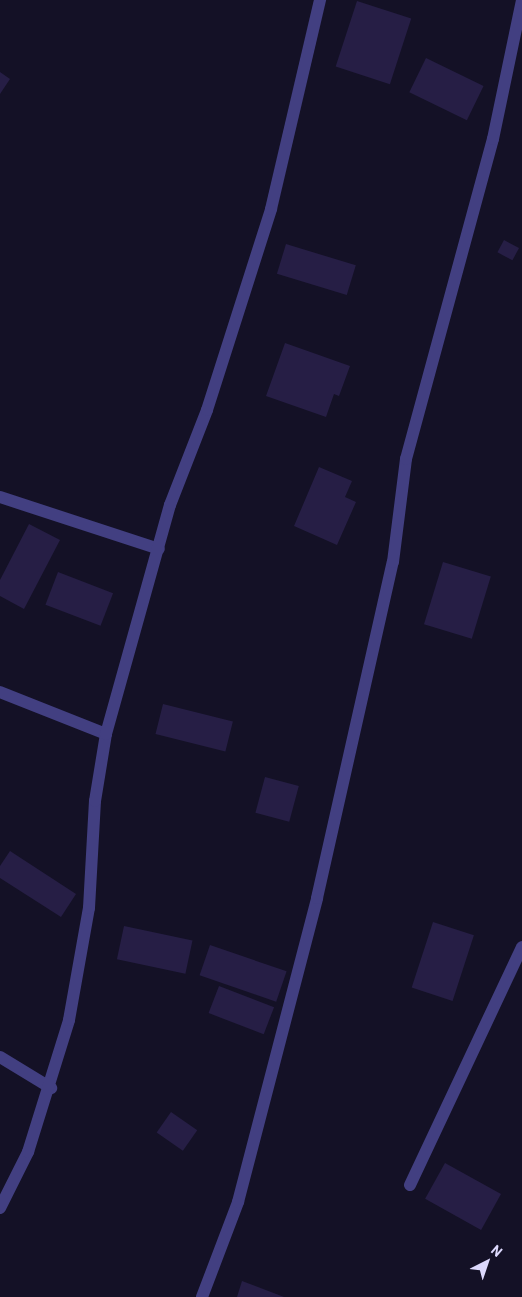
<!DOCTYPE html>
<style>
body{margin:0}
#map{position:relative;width:522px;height:1297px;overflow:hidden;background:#141126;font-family:Barlow,sans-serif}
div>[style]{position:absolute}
.building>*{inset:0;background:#261e45;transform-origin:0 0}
.street>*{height:12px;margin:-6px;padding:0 6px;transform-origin:6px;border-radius:6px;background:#423f81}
span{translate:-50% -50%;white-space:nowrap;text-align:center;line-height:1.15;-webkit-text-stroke:4px #141126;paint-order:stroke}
.north{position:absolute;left:462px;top:1237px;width:50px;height:50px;-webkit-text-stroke:4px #141126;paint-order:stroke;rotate:41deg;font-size:14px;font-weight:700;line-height:20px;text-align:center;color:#dcd8fc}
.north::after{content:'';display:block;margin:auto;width:18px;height:22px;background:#dcd8fc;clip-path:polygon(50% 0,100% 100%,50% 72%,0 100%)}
</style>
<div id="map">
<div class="building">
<div style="left:357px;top:1px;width:57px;height:69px;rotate:18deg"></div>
<div style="left:426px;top:58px;width:64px;height:38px;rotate:26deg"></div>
<div style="clip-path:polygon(0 72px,10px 79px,0 94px)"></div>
<div style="left:504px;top:240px;width:17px;height:14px;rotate:28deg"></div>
<div style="left:286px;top:244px;width:73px;height:31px;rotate:17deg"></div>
<div style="clip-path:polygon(285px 343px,350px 366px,339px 396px,334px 394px,326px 417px,266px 396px)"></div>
<div style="clip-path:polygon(319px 467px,352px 481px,345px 497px,356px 502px,337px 545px,294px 526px)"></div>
<div style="clip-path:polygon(29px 524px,60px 540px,24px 609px,0 596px,0 580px)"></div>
<div style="left:443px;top:562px;width:50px;height:65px;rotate:17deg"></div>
<div style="left:58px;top:572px;width:59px;height:35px;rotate:21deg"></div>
<div style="left:163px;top:704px;width:72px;height:31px;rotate:14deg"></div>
<div style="left:265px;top:777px;width:35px;height:37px;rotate:15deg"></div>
<div style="clip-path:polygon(10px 851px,76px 894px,61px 917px,0 878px,0 866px)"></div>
<div style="left:433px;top:922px;width:43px;height:69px;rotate:18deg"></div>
<div style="left:124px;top:926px;width:70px;height:34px;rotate:12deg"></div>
<div style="left:210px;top:945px;width:81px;height:32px;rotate:19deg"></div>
<div style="left:219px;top:986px;width:59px;height:29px;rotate:21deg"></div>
<div style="left:171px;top:1112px;width:32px;height:25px;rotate:35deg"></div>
<div style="left:445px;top:1163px;width:64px;height:41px;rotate:29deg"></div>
<div style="clip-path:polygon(242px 1281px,284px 1297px,237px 1297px)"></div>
</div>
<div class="street">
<div style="left:0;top:497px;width:167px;rotate:18.1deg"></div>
<div style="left:0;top:692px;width:114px;rotate:21.6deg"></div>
<div style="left:0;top:1057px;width:60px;rotate:31.3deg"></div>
<div style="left:410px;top:1185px;width:263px;rotate:-64.8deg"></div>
<div style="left:0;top:1208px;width:63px;rotate:-63.4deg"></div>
<div style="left:28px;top:1152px;width:138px;rotate:-72.7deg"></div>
<div style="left:69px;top:1020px;width:114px;rotate:-79.9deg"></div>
<div style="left:89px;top:908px;width:107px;rotate:-86.8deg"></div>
<div style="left:95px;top:801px;width:68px;rotate:-80.7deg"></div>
<div style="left:106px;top:734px;width:238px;rotate:-74.4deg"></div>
<div style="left:170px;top:505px;width:102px;rotate:-68.7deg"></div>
<div style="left:207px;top:410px;width:211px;rotate:-72.3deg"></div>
<div style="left:271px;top:209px;width:215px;rotate:-76.8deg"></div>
<div style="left:202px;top:1297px;width:102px;rotate:-69.2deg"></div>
<div style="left:238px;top:1202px;width:314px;rotate:-75.4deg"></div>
<div style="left:317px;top:898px;width:344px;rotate:-77.3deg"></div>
<div style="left:393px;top:562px;width:104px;rotate:-82.8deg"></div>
<div style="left:406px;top:459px;width:332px;rotate:-74.8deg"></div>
<div style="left:493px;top:139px;width:142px;rotate:-78.2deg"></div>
</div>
<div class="north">N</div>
</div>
